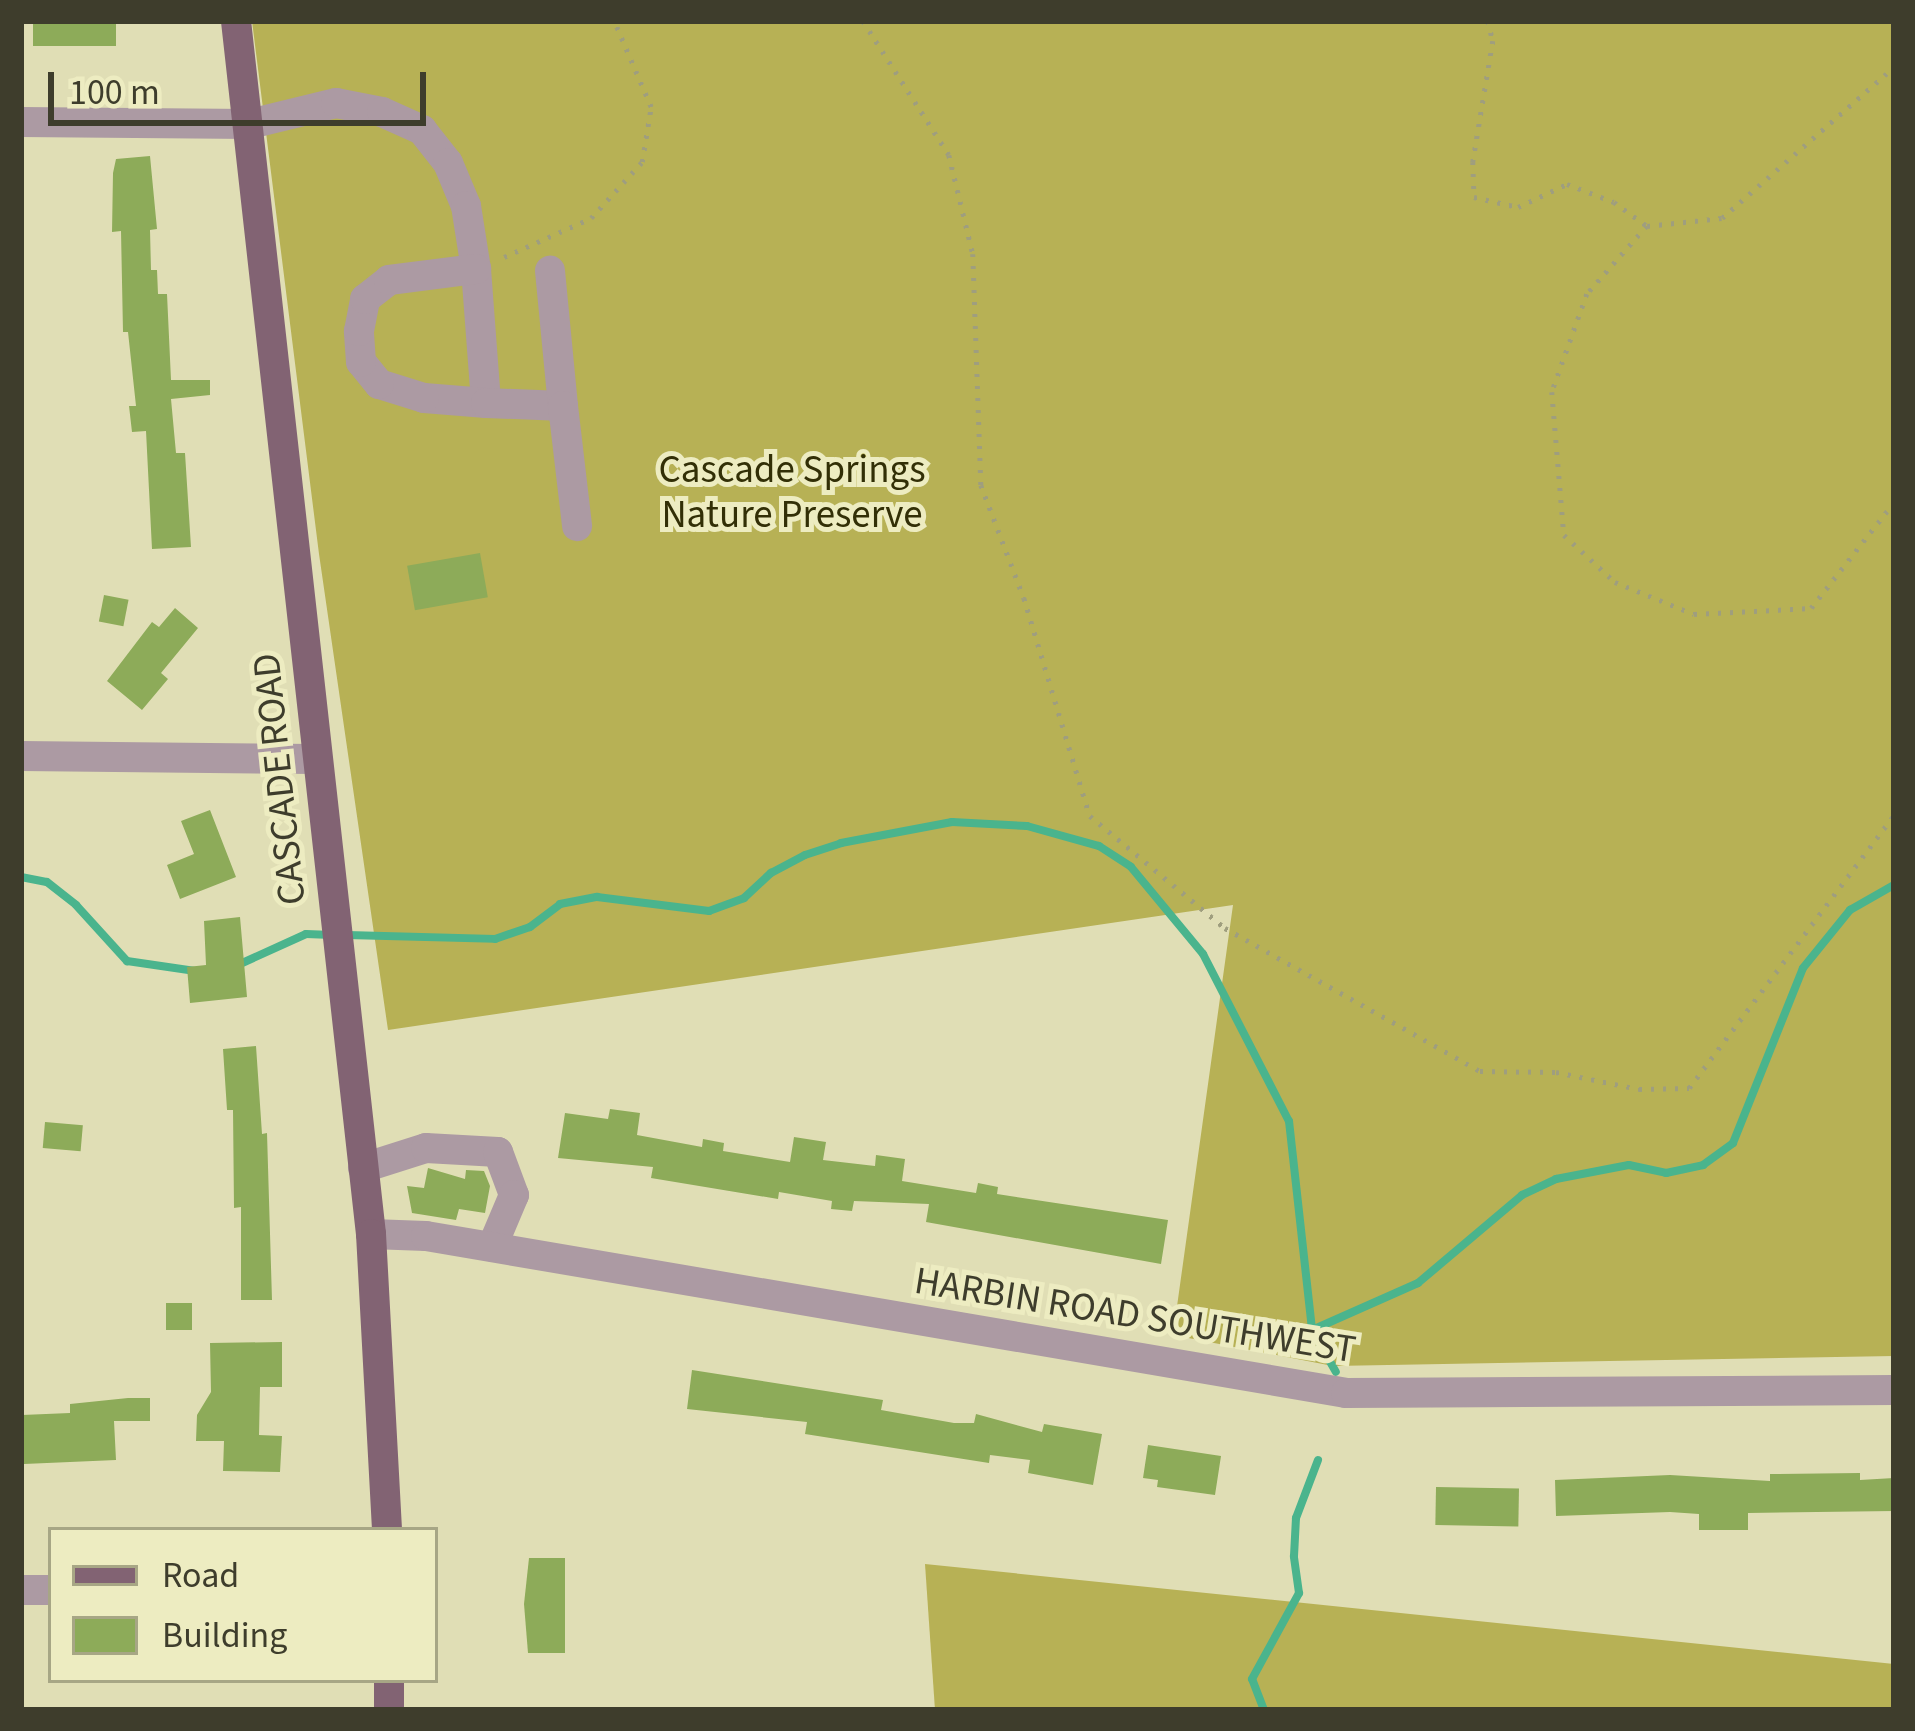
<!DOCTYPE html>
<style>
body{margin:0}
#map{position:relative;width:1915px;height:1731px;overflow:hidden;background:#e0deb5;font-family:"Source Sans 3",sans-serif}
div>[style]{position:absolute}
.forest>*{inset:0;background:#b7b155}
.stream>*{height:8px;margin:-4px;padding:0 4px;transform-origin:4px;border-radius:4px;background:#4ab48d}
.building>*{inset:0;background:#8dab59;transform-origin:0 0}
.path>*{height:4.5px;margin-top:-2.25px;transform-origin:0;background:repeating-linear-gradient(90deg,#9f9e7e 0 3px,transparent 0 12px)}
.minor>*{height:30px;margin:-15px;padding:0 15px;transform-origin:15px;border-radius:15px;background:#ac9aa3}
.major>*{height:30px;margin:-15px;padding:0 15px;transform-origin:15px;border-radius:15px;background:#826373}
span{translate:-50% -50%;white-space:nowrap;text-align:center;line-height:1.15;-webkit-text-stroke:10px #edecc1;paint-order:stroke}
.park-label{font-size:39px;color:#322f06}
.street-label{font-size:39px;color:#3e3d2c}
.frame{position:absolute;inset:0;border:24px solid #3e3d2c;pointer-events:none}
.legend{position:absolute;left:48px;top:1527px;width:390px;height:156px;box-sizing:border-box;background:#edecc1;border:3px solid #a7a685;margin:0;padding:15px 21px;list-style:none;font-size:36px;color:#3e3d2c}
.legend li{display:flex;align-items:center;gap:24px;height:60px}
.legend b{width:60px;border:3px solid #a7a685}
.scale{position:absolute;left:48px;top:72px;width:378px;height:54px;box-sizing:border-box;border:6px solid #3e3d2c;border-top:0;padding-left:15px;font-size:36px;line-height:42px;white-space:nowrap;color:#3e3d2c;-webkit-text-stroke:9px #edecc1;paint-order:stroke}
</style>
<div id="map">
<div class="forest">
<div style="clip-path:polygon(252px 21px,1894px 21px,1894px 1356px,1333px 1366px,1173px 1335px,1233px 905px,388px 1030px,319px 554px)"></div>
<div style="clip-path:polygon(925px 1564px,1894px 1664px,1894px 1710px,935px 1710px)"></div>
</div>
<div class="stream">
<div style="left:21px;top:877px;width:26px;rotate:11deg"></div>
<div style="left:47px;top:882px;width:37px;rotate:38deg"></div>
<div style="left:76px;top:905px;width:76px;rotate:47.7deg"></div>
<div style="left:127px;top:961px;width:69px;rotate:8.4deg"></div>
<div style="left:347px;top:935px;width:148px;rotate:1.5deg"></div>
<div style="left:495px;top:939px;width:37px;rotate:-19deg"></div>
<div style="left:530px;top:927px;width:38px;rotate:-37deg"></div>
<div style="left:560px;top:904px;width:38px;rotate:-11deg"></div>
<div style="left:597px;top:897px;width:113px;rotate:7.1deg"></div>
<div style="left:709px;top:911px;width:37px;rotate:-20deg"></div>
<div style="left:744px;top:898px;width:37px;rotate:-43deg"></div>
<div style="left:771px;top:873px;width:38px;rotate:-28deg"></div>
<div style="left:805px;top:855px;width:38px;rotate:-18deg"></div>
<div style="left:841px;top:843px;width:113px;rotate:-10.7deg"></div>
<div style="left:952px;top:822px;width:75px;rotate:3.1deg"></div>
<div style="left:1027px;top:826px;width:75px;rotate:15.5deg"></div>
<div style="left:1099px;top:846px;width:38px;rotate:33deg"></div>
<div style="left:1131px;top:867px;width:113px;rotate:50.4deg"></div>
<div style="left:1203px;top:954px;width:188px;rotate:62.8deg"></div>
<div style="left:1289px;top:1121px;width:210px;rotate:83.7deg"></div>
<div style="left:1312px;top:1330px;width:48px;rotate:60.3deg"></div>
<div style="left:240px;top:964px;width:72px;rotate:-24.4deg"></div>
<div style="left:306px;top:934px;width:26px;rotate:2deg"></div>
<div style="left:1312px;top:1330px;width:116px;rotate:-23.9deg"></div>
<div style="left:1418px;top:1283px;width:136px;rotate:-40.2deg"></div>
<div style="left:1522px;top:1195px;width:38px;rotate:-25deg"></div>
<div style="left:1556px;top:1179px;width:74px;rotate:-10.9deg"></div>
<div style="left:1629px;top:1165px;width:38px;rotate:12deg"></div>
<div style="left:1666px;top:1173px;width:38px;rotate:-12deg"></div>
<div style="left:1703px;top:1165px;width:37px;rotate:-36deg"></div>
<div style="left:1733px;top:1143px;width:188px;rotate:-68.2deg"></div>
<div style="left:1803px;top:968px;width:75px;rotate:-51deg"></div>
<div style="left:1850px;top:910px;width:51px;rotate:-29.6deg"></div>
<div style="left:1264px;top:1710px;width:33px;rotate:-111deg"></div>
<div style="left:1252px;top:1679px;width:98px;rotate:-61.3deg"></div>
<div style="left:1299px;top:1593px;width:37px;rotate:-98deg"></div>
<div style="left:1294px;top:1556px;width:38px;rotate:-87deg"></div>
<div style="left:1296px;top:1518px;width:62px;rotate:-69.2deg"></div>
</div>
<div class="building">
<div style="left:33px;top:21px;width:83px;height:25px"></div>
<div style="clip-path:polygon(150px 156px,157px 229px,150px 230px,151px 270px,157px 270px,158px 294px,167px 294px,171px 380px,210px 380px,210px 395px,171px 399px,176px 453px,185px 453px,191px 547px,152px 549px,146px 431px,132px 432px,129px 406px,136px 406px,128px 332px,123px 332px,121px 231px,112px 232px,113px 173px,116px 159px)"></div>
<div style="left:480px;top:553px;width:45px;height:74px;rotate:80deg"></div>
<div style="left:104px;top:595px;width:25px;height:27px;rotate:11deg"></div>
<div style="clip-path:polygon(175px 608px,198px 628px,161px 673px,168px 679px,142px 710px,107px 681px,152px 622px,159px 627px)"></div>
<div style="clip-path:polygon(210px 810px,236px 877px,180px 899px,167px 865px,194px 854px,181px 821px)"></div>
<div style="clip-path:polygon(240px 917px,247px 997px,190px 1003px,187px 967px,206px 965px,204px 921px)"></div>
<div style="clip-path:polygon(256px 1046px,262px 1134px,267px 1133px,272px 1300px,241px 1300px,241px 1207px,234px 1208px,233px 1110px,227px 1110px,223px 1049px)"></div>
<div style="clip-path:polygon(610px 1109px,640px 1113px,637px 1135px,702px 1147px,703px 1139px,724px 1143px,723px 1151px,790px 1162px,794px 1137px,826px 1142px,823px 1160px,875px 1166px,876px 1155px,905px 1159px,902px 1181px,976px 1193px,978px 1183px,998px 1187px,997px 1194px,1168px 1220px,1161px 1264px,926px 1222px,929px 1204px,854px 1201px,852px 1211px,831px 1209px,832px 1201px,779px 1192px,778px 1199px,651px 1178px,653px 1167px,558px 1158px,565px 1113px,608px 1119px)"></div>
<div style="left:45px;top:1122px;width:38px;height:26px;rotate:5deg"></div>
<div style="clip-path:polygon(428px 1168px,465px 1179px,466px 1170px,484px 1171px,490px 1186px,485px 1213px,459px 1209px,456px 1220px,412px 1213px,407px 1186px,424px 1188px)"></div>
<div style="left:166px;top:1303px;width:26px;height:27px"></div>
<div style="clip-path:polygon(282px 1342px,282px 1387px,260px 1387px,259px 1435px,282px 1436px,280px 1472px,223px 1471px,224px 1441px,196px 1441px,197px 1415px,211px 1392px,210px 1343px)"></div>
<div style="clip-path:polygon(692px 1370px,883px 1400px,881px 1410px,954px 1423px,974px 1423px,976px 1414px,1042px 1432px,1044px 1424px,1102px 1434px,1093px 1485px,1028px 1473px,1030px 1460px,990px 1455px,989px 1463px,805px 1434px,807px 1422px,687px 1409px)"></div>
<div style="clip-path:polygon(128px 1398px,150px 1398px,150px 1421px,114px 1421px,116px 1460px,24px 1464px,22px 1415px,70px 1413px,70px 1404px)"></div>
<div style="clip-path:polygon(1148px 1445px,1221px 1456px,1215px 1495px,1157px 1487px,1158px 1480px,1143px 1478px)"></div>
<div style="clip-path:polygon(1860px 1473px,1860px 1480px,1894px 1478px,1894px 1511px,1748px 1513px,1748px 1530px,1699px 1530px,1699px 1514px,1670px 1512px,1556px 1516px,1555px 1480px,1670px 1475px,1770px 1481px,1770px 1474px)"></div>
<div style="left:1436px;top:1487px;width:83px;height:38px;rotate:1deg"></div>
<div style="clip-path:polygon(529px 1558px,565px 1558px,565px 1653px,528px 1653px,524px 1604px)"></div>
</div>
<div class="path">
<div style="left:863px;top:21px;width:159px;rotate:57.3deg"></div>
<div style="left:949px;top:155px;width:102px;rotate:76.4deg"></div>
<div style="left:973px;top:254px;width:231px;rotate:88deg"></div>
<div style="left:981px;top:485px;width:121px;rotate:69.2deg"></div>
<div style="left:1024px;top:598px;width:228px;rotate:73.2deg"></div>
<div style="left:1090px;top:816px;width:175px;rotate:39.7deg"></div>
<div style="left:1225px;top:928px;width:292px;rotate:29.3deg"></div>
<div style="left:1480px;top:1071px;width:76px;rotate:0.8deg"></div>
<div style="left:1556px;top:1072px;width:85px;rotate:11.6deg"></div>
<div style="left:1639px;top:1089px;width:50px;rotate:-1.1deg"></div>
<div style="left:1689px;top:1088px;width:341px;rotate:-53.1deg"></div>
<div style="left:1488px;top:21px;width:21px;rotate:76deg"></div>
<div style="left:1493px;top:41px;width:123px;rotate:99.4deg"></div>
<div style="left:1473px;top:162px;width:35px;rotate:88deg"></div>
<div style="left:1474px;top:197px;width:45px;rotate:12.8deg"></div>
<div style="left:1518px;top:207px;width:54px;rotate:-25.1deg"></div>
<div style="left:1567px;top:184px;width:50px;rotate:21deg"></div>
<div style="left:1614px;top:202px;width:41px;rotate:36deg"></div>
<div style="left:1647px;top:226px;width:75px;rotate:-6.1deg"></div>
<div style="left:1722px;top:218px;width:229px;rotate:-41.3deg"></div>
<div style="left:1647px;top:226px;width:91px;rotate:131.4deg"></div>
<div style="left:1587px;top:294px;width:104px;rotate:109.7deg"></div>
<div style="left:1552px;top:392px;width:144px;rotate:85.2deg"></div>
<div style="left:1564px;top:535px;width:69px;rotate:42.7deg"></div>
<div style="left:1615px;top:582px;width:85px;rotate:22.1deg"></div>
<div style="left:1694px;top:614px;width:117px;rotate:-2.9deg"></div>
<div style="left:1811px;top:608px;width:135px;rotate:-51.9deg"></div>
<div style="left:504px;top:257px;width:95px;rotate:-24.1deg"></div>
<div style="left:591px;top:218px;width:76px;rotate:-47.7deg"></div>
<div style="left:642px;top:162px;width:56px;rotate:-80.7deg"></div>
<div style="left:651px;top:107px;width:94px;rotate:-113.3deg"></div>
</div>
<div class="minor">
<div style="left:21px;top:122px;width:229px;rotate:0.5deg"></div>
<div style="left:250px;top:124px;width:89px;rotate:-13.7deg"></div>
<div style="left:336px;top:103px;width:47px;rotate:11.1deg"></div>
<div style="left:382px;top:112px;width:44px;rotate:24.2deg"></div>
<div style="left:422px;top:130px;width:42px;rotate:51.8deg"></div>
<div style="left:448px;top:163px;width:47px;rotate:67.3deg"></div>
<div style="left:466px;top:206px;width:64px;rotate:81deg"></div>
<div style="left:476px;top:269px;width:134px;rotate:85.7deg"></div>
<div style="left:486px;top:403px;width:62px;rotate:-175.4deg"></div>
<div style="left:424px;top:398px;width:47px;rotate:-162.7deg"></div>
<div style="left:379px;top:384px;width:28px;rotate:-129deg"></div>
<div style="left:361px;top:362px;width:31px;rotate:-94deg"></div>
<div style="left:359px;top:331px;width:33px;rotate:-79deg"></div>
<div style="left:365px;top:299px;width:31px;rotate:-38deg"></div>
<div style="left:389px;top:280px;width:88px;rotate:-7.2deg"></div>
<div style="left:486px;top:403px;width:77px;rotate:2.2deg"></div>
<div style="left:563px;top:406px;width:136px;rotate:-95.5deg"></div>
<div style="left:563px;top:406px;width:121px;rotate:83.3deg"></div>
<div style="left:21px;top:756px;width:295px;rotate:0.6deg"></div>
<div style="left:363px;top:1168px;width:66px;rotate:-17.6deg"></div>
<div style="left:426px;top:1148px;width:72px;rotate:3.2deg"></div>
<div style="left:498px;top:1152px;width:46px;rotate:69.6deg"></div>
<div style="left:514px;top:1195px;width:56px;rotate:112.9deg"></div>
<div style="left:371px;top:1234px;width:55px;rotate:2.1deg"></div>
<div style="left:426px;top:1236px;width:933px;rotate:9.68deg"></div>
<div style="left:1346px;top:1393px;width:548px;rotate:-0.31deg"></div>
<div style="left:21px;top:1590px;width:30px"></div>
</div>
<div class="major">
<div style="left:236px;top:21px;width:1220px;rotate:83.65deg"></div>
<div style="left:371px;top:1234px;width:296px;rotate:86.9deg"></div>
<div style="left:389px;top:1680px;width:30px;rotate:90deg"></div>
</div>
<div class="park-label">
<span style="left:792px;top:493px">Cascade Springs<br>Nature Preserve</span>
</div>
<div class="street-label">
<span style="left:280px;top:779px;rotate:-96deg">CASCADE ROAD</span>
<span style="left:1135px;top:1316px;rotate:9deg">HARBIN ROAD SOUTHWEST</span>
</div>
<div class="frame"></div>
<ul class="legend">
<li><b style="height:15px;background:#826373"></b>Road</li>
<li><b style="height:33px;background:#8dab59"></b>Building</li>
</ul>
<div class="scale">100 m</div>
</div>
